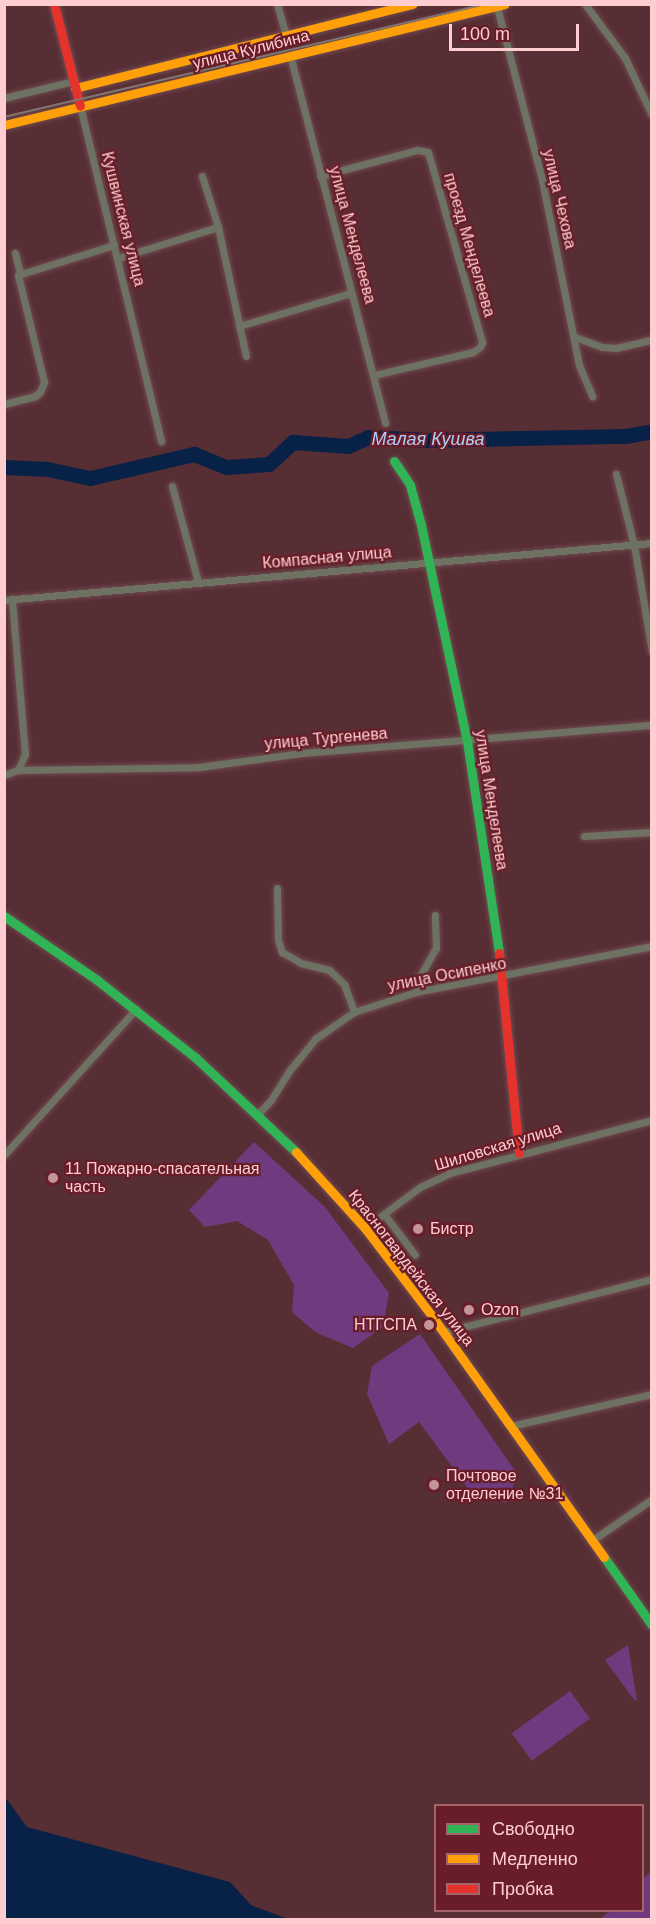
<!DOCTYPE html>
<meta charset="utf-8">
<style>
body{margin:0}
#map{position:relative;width:656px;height:1924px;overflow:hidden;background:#582e35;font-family:Helvetica,sans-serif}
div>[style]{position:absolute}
.green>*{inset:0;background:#6f3b7e;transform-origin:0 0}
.water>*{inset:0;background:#082147}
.river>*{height:15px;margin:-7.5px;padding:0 7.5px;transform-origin:7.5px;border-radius:7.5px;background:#082147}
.roads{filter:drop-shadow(0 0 2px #6f4b50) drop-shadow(0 0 2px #6f4b50)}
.street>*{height:7px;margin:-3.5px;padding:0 3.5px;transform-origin:3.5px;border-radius:3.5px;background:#6e7263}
.fast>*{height:9px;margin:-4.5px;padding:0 4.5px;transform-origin:4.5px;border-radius:4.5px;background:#30b455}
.slow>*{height:9px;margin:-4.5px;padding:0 4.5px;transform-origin:4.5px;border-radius:4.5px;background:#ff9f0a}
.jam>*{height:9px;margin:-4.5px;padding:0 4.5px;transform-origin:4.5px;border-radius:4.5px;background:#e5322d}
.tram>*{height:1.5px;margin:-0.75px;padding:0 0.75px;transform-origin:0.75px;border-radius:0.75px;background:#827670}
.rail>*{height:4.5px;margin-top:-2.25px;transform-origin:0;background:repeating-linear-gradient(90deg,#691d29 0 7px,#827670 0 14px);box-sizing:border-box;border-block:2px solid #827670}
.dots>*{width:16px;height:16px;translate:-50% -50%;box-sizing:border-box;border:3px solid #691d29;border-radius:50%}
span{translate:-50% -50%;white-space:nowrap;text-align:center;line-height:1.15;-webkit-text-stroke:4.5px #691d29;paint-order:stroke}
.street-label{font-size:16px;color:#fdcdcf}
.poi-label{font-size:16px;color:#fdcdcf}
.left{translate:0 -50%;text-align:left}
.right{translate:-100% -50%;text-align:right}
.water-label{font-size:18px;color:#aecef8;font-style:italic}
.frame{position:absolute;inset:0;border:6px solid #fdcdcf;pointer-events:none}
.legend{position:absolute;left:434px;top:1804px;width:210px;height:108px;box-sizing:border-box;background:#691d29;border:2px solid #a4636b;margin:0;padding:8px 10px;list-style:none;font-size:18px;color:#fdcdcf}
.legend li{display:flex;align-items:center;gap:12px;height:30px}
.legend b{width:30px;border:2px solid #a4636b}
.scale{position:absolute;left:449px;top:24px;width:130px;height:27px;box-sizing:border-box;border:3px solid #fdcdcf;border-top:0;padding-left:8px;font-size:18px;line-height:21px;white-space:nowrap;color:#fdcdcf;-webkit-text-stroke:4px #691d29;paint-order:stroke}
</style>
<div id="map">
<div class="green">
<div style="clip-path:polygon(254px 1142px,325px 1207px,389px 1293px,383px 1327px,353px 1348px,315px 1332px,292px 1312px,294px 1285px,268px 1240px,237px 1221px,205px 1227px,189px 1210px)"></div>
<div style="clip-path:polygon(420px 1334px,518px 1475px,506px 1503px,470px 1491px,419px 1422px,389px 1444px,367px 1394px,372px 1366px)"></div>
<div style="clip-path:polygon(628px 1645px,637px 1700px,635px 1701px,605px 1660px)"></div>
<div style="left:570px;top:1691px;width:34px;height:72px;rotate:54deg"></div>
<div style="clip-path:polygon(651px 1871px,651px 1919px,600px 1919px,610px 1911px,642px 1910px,643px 1879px)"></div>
</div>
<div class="water">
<div style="clip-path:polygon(5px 1797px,27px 1827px,230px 1882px,251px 1905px,288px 1919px,5px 1919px)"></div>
</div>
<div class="river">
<div style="left:4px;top:467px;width:43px;rotate:2.7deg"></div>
<div style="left:47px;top:469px;width:44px;rotate:11.8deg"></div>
<div style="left:90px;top:478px;width:107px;rotate:-13deg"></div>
<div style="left:194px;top:454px;width:35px;rotate:22deg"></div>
<div style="left:227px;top:467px;width:42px;rotate:-4.1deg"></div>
<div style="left:269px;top:464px;width:33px;rotate:-43deg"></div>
<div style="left:293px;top:442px;width:55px;rotate:4.2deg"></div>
<div style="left:348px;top:446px;width:22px;rotate:-24deg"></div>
<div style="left:368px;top:437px;width:60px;rotate:2.9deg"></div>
<div style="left:428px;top:440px;width:197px;rotate:-1.2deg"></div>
<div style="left:625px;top:436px;width:27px;rotate:-10deg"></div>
</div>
<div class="roads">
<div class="street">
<div style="left:277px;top:4px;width:32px;rotate:74deg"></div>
<div style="left:585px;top:4px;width:67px;rotate:53.5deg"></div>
<div style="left:625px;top:58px;width:63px;rotate:64.7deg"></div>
<div style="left:497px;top:7px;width:179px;rotate:75.4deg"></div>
<div style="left:542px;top:180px;width:189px;rotate:78.7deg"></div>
<div style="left:579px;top:365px;width:34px;rotate:67deg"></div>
<div style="left:290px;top:55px;width:380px;rotate:75.5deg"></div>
<div style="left:4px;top:98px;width:72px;rotate:-13.7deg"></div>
<div style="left:80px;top:106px;width:345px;rotate:76.4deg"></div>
<div style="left:202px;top:176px;width:53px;rotate:72.6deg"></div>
<div style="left:218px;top:227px;width:132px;rotate:77.8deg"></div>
<div style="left:320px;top:176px;width:100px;rotate:-15deg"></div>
<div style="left:417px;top:150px;width:11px;rotate:10deg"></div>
<div style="left:428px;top:152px;width:198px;rotate:74.1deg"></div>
<div style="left:482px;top:342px;width:5px;rotate:112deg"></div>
<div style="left:480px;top:347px;width:9px;rotate:144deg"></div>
<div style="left:473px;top:352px;width:102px;rotate:166.9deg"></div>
<div style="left:15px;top:253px;width:21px;rotate:76deg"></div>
<div style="left:118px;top:258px;width:105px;rotate:-17.2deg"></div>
<div style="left:239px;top:326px;width:117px;rotate:-16.4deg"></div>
<div style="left:575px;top:337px;width:29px;rotate:20deg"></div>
<div style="left:602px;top:347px;width:14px;rotate:4deg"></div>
<div style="left:616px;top:348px;width:37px;rotate:-13deg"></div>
<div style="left:4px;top:404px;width:32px;rotate:-14deg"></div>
<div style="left:35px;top:396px;width:6px;rotate:-39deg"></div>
<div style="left:40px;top:392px;width:11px;rotate:-68deg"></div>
<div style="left:44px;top:382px;width:110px;rotate:-103.7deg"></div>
<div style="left:18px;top:275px;width:101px;rotate:-17.4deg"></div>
<div style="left:616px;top:474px;width:73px;rotate:75.8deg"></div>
<div style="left:634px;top:545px;width:108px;rotate:80.4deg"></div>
<div style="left:172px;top:486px;width:99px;rotate:74.8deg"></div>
<div style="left:4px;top:600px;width:651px;rotate:-5.03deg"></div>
<div style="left:12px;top:600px;width:155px;rotate:85.2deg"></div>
<div style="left:25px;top:754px;width:17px;rotate:114deg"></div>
<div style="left:4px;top:775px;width:15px;rotate:-20deg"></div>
<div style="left:18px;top:770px;width:181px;rotate:-0.9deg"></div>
<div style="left:199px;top:767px;width:104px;rotate:-7.7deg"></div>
<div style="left:302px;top:753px;width:351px;rotate:-4.6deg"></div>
<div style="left:584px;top:836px;width:68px;rotate:-3.4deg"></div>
<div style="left:277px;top:888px;width:52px;rotate:88.9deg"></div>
<div style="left:278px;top:940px;width:13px;rotate:72deg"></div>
<div style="left:282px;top:952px;width:22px;rotate:30deg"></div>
<div style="left:301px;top:963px;width:29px;rotate:14deg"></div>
<div style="left:329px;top:970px;width:21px;rotate:43deg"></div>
<div style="left:344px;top:984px;width:30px;rotate:70deg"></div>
<div style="left:416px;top:992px;width:12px;rotate:-81deg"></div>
<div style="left:418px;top:980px;width:37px;rotate:-61deg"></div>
<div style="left:436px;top:948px;width:33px;rotate:-92deg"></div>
<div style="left:257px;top:1115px;width:21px;rotate:-47deg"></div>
<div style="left:271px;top:1100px;width:36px;rotate:-58deg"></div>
<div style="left:290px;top:1070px;width:40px;rotate:-51deg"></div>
<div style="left:315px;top:1039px;width:47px;rotate:-34.7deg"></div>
<div style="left:354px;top:1012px;width:65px;rotate:-17.9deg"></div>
<div style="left:416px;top:992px;width:240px;rotate:-11deg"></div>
<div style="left:4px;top:1155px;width:197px;rotate:-47.9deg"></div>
<div style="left:384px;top:1214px;width:51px;rotate:52.9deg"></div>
<div style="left:365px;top:1228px;width:69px;rotate:-36.7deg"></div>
<div style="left:420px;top:1187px;width:33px;rotate:-25deg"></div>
<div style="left:450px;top:1173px;width:209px;rotate:-14.7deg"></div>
<div style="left:443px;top:1332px;width:216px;rotate:-14.2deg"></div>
<div style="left:511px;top:1426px;width:145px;rotate:-12.8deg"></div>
<div style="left:591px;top:1541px;width:74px;rotate:-34.5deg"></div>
</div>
<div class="fast">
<div style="left:394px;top:461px;width:29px;rotate:56deg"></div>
<div style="left:410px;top:485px;width:41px;rotate:74.6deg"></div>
<div style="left:421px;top:525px;width:221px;rotate:78deg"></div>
<div style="left:467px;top:741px;width:214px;rotate:81.4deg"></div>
<div style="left:4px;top:916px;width:113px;rotate:34.5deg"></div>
<div style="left:97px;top:980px;width:126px;rotate:38.2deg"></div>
<div style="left:196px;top:1058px;width:137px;rotate:43.2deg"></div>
<div style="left:604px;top:1557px;width:83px;rotate:54.8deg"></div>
</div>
<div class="slow">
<div style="left:75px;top:88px;width:348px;rotate:-14deg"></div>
<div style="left:4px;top:125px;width:515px;rotate:-13.58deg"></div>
<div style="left:296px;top:1152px;width:103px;rotate:47.8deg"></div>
<div style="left:365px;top:1228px;width:111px;rotate:52.7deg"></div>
<div style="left:432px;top:1316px;width:296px;rotate:54.5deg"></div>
</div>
<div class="jam">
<div style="left:54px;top:4px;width:105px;rotate:75.7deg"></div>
<div style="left:499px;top:953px;width:201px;rotate:84.3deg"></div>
</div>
</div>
<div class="tram">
<div style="left:4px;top:117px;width:496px;rotate:-13.2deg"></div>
</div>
<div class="rail">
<div style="left:651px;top:4px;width:1px;rotate:45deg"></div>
</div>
<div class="dots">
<div style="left:53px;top:1178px;background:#c39599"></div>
<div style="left:418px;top:1229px;background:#c39599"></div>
<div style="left:469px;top:1310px;background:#c39599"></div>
<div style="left:429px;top:1325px;background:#c39599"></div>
<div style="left:434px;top:1485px;background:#c39599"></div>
</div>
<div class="street-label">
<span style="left:251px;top:50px;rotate:-14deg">улица Кулибина</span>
<span style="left:559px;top:199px;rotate:77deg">улица Чехова</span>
<span style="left:123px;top:219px;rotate:76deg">Кушвинская улица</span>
<span style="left:352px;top:235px;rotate:75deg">улица Менделеева</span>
<span style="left:469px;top:245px;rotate:74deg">проезд Менделеева</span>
<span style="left:327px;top:558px;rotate:-5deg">Компасная улица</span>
<span style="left:326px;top:739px;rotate:-5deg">улица Тургенева</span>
<span style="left:491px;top:800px;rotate:81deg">улица Менделеева</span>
<span style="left:447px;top:975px;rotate:-11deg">улица Осипенко</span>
<span style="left:498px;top:1147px;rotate:-17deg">Шиловская улица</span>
<span style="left:411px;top:1268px;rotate:52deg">Красногвардейская улица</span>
</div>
<div class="poi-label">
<span class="left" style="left:65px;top:1178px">11 Пожарно-спасательная<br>часть</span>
<span class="left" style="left:430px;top:1229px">Бистр</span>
<span class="left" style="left:481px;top:1310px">Ozon</span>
<span class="right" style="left:417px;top:1325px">НТГСПА</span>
<span class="left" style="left:446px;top:1485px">Почтовое<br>отделение №31</span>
</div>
<div class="water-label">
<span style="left:428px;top:439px">Малая Кушва</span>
</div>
<div class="frame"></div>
<ul class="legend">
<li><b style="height:8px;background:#30b455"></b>Свободно</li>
<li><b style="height:8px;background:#ff9f0a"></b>Медленно</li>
<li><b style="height:8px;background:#e5322d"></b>Пробка</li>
</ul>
<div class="scale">100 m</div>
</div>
